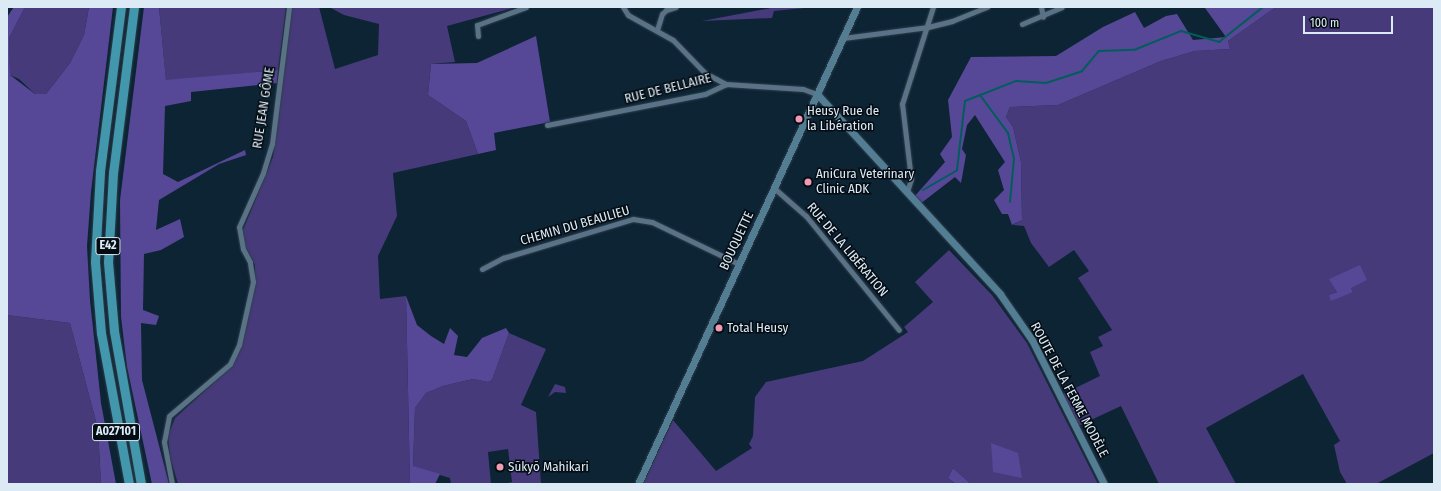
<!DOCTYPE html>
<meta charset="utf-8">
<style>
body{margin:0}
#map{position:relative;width:1441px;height:491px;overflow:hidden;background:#0c2434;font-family:"Fira Sans Condensed",sans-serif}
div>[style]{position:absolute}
.green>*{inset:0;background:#463a7b}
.forest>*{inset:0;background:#564896}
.stream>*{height:2px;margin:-1px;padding:0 1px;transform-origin:1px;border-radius:1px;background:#005d5b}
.roads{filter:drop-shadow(0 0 1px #303e4b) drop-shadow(0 0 1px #303e4b)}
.street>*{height:5px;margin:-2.5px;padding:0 2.5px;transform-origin:2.5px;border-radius:2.5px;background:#597286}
.secondary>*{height:7px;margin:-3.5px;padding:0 3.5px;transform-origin:3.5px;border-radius:3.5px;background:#527d92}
.highway>*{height:9px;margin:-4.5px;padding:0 4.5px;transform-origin:4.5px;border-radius:4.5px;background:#4297ad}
.dots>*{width:11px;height:11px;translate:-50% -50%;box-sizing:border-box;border:2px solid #040c13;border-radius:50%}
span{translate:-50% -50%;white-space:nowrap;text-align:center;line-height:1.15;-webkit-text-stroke:3px #040c13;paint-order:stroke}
.shield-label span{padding:1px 3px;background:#040c13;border:1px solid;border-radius:3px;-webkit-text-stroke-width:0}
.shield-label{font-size:12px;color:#dceaf5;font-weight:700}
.street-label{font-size:13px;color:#dceaf5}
.poi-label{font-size:13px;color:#dceaf5}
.left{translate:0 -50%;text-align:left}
.frame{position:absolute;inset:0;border:8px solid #dceaf5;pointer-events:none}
.scale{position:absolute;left:1303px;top:16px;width:90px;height:18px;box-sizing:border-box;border:2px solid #dceaf5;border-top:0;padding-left:5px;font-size:12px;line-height:14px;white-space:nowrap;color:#dceaf5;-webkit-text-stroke:3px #040c13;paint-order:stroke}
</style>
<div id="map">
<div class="green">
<div style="clip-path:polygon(25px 7px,89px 7px,84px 35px,70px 63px,46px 94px,35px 94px,19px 79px,10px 75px,9px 38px)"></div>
<div style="clip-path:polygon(159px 7px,286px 7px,278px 70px,166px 81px)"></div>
<div style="clip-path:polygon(291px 7px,319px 7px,335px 69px,378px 55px,379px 24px,344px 15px,329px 7px,516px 7px,447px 26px,455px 62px,431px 64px,428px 95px,466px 121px,478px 154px,393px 173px,397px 216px,378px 256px,380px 299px,406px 296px,410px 484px,178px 484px,170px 457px,168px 436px,175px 418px,231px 367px,244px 336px,255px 281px,255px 265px,245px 246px,243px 230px,273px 157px)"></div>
<div style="clip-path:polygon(776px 7px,805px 8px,774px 11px,772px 18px,702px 21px)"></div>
<div style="clip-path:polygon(evenodd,1276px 7px,1434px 7px,1434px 453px,1376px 484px,1347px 484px,1340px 472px,1334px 445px,1340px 441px,1303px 374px,1206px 428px,1236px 484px,1159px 484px,1121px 406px,1078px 426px,1063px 394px,1100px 376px,1090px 352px,1103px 346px,1098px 337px,1112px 330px,1078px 278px,1089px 271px,1074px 250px,1049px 267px,1031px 243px,1024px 226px,1013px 225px,1022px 220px,1021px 162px,1013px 127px,1006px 117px,1010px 107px,1058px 105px,1161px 61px,1195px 51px,1230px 49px,1228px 41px,1276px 7px,1360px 266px,1351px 288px,1353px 292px,1329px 295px,1337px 292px,1330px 279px,1360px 266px)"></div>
<div style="clip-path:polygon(949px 250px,992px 295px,1027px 343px,1098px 484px,971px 484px,953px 468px,948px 478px,956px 484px,643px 484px,673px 420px,716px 471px,752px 448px,749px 444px,753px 436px,755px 397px,766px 382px,863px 361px,908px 332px,904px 327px,933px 302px,915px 282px)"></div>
<div style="clip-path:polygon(7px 315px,70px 323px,98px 429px,101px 484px,7px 484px)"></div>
<div style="clip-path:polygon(509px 333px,546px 349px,521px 405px,536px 412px,541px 484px,504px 484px,512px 482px,508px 449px,488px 452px,491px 484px,451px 484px,450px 478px,413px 467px,415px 408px,426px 393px,443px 386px,473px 379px,488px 382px,492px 380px)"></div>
<div style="clip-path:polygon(555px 384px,565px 387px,566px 393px,555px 392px,548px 397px)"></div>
</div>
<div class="forest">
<div style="clip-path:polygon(14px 7px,25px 7px,9px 38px,10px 75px,35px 94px,46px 94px,70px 63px,84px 35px,89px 7px,113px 7px,91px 192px,87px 246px,90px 300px,101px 403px,116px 484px,101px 484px,98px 429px,70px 323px,7px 315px,7px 17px)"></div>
<div style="clip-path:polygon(144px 7px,159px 7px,166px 80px,278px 70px,277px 83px,191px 92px,191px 101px,165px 106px,163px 174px,178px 182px,245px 150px,246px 155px,219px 164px,159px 200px,156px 230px,180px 219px,184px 237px,161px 250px,144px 254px,143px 310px,159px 316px,156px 325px,141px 323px,142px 380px,169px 484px,152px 484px,127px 367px,121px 317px,120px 200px)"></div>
<div style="clip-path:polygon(1208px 7px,1276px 7px,1228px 41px,1230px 49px,1195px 51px,1161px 61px,1058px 105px,1010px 107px,1006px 117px,1013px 127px,1021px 162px,1022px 220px,1012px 225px,1008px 214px,1002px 214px,994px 200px,1004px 190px,998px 170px,1005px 162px,975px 115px,967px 125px,962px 149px,966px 155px,961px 183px,955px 177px,920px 204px,914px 197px,945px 162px,940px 154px,952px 137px,948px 100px,971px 57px,1056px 56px,1103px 27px,1135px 12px,1144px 28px,1166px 16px,1177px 14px,1193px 40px,1226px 37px,1205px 8px)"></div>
<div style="clip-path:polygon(536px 36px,550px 122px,494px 133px,496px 150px,478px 154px,466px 121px,428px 95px,431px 64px,477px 63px)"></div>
<div style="clip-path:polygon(1360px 265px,1367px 280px,1351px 288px,1353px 292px,1331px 301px,1329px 295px,1337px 292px,1329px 279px)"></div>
<div style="clip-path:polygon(406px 296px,417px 325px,431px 336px,444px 344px,450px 328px,458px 336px,454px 355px,467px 357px,482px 338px,506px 328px,509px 333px,492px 380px,488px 382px,473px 379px,443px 386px,426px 393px,415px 408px,413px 466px,440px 474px,435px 484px,410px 484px)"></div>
<div style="clip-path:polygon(991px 443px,1018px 453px,1022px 478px,993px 472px)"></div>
<div style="clip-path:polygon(953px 468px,971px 484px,956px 484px,948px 478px)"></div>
</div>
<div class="stream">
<div style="left:980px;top:95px;width:47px;rotate:53.6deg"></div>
<div style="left:1008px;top:133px;width:26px;rotate:77deg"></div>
<div style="left:1014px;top:158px;width:44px;rotate:95.2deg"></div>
<div style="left:923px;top:190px;width:39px;rotate:-30deg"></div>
<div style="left:957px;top:170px;width:69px;rotate:-83.4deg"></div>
<div style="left:965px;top:101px;width:55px;rotate:-21.4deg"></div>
<div style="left:1016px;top:81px;width:30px;rotate:4deg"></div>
<div style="left:1046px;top:83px;width:38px;rotate:-18deg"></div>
<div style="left:1082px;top:71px;width:26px;rotate:-50deg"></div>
<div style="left:1099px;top:51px;width:35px;rotate:-2deg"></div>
<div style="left:1134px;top:50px;width:51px;rotate:-22deg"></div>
<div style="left:1181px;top:31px;width:40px;rotate:16deg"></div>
<div style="left:1219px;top:42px;width:56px;rotate:-38.5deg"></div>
</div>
<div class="roads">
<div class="street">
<div style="left:623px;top:7px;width:9px;rotate:58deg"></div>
<div style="left:628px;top:15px;width:51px;rotate:29.1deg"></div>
<div style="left:673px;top:40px;width:46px;rotate:45.9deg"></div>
<div style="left:705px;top:73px;width:24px;rotate:28deg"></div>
<div style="left:1041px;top:7px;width:10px;rotate:79deg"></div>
<div style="left:1022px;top:24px;width:43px;rotate:-23deg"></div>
<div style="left:657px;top:30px;width:17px;rotate:-73deg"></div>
<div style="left:662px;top:14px;width:6px;rotate:-45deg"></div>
<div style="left:666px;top:10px;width:10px;rotate:-17deg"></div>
<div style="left:478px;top:36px;width:11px;rotate:-95deg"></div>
<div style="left:477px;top:25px;width:52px;rotate:-20.2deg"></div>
<div style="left:843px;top:38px;width:86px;rotate:-7.4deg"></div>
<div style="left:928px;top:27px;width:25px;rotate:-14deg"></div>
<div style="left:952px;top:21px;width:38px;rotate:-22deg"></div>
<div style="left:547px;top:125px;width:161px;rotate:-11.1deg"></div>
<div style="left:705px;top:94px;width:23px;rotate:-25deg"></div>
<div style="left:726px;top:84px;width:77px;rotate:3.7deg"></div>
<div style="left:803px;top:89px;width:15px;rotate:20deg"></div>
<div style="left:774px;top:188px;width:43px;rotate:41.2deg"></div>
<div style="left:806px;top:216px;width:147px;rotate:50.8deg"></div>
<div style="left:907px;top:192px;width:14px;rotate:-73deg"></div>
<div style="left:911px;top:179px;width:76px;rotate:-96.8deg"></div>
<div style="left:902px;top:104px;width:102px;rotate:-72.3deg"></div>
<div style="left:482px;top:269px;width:24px;rotate:-28deg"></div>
<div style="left:503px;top:258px;width:136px;rotate:-16.7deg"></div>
<div style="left:633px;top:219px;width:19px;rotate:9deg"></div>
<div style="left:652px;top:222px;width:97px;rotate:25.8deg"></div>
<div style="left:172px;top:484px;width:43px;rotate:-100.8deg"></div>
<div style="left:164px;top:442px;width:26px;rotate:-79deg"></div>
<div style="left:169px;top:416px;width:80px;rotate:-40.4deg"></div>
<div style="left:230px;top:364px;width:21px;rotate:-65deg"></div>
<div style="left:239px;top:345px;width:65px;rotate:-77.5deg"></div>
<div style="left:253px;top:282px;width:20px;rotate:-99deg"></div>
<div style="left:250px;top:262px;width:15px;rotate:-118deg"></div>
<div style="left:243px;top:249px;width:22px;rotate:-100deg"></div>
<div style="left:239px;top:227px;width:59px;rotate:-66deg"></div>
<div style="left:263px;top:173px;width:30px;rotate:-73deg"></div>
<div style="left:272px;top:144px;width:138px;rotate:-82.9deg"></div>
</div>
<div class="secondary">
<div style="left:817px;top:94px;width:271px;rotate:47.5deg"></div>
<div style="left:1000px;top:294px;width:56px;rotate:55.2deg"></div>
<div style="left:1032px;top:340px;width:161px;rotate:63.4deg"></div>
<div style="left:638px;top:484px;width:525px;rotate:-65.34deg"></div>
</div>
<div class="highway">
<div style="left:121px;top:7px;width:166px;rotate:97.3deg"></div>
<div style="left:100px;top:172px;width:90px;rotate:93.2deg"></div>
<div style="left:95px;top:262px;width:71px;rotate:85.2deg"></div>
<div style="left:101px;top:333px;width:154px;rotate:79.5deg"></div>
<div style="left:134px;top:7px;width:167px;rotate:97.2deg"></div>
<div style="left:113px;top:173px;width:89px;rotate:93.2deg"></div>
<div style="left:108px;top:262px;width:69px;rotate:85deg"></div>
<div style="left:114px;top:331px;width:155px;rotate:80deg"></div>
</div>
</div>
<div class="dots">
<div style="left:799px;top:119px;background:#f19ab3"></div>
<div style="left:808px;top:182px;background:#f19ab3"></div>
<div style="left:719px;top:328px;background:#f19ab3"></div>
<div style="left:500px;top:467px;background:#f19ab3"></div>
</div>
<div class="shield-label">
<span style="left:108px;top:246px">E42</span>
<span style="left:116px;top:432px">A027101</span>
</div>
<div class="street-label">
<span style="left:668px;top:89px;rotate:-14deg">RUE DE BELLAIRE</span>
<span style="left:264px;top:108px;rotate:-81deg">RUE JEAN GÔME</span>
<span style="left:575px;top:226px;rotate:-16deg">CHEMIN DU BEAULIEU</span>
<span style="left:737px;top:241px;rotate:-65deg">BOUQUETTE</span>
<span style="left:847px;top:250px;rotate:50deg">RUE DE LA LIBÉRATION</span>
<span style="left:1069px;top:390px;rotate:62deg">ROUTE DE LA FERME MODÈLE</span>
</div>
<div class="poi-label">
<span class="left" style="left:807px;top:119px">Heusy Rue de<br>la Libération</span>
<span class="left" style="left:816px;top:182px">AniCura Veterinary<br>Clinic ADK</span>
<span class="left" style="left:727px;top:328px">Total Heusy</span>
<span class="left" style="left:508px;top:467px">Sūkyō Mahikari</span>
</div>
<div class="frame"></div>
<div class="scale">100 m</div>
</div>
